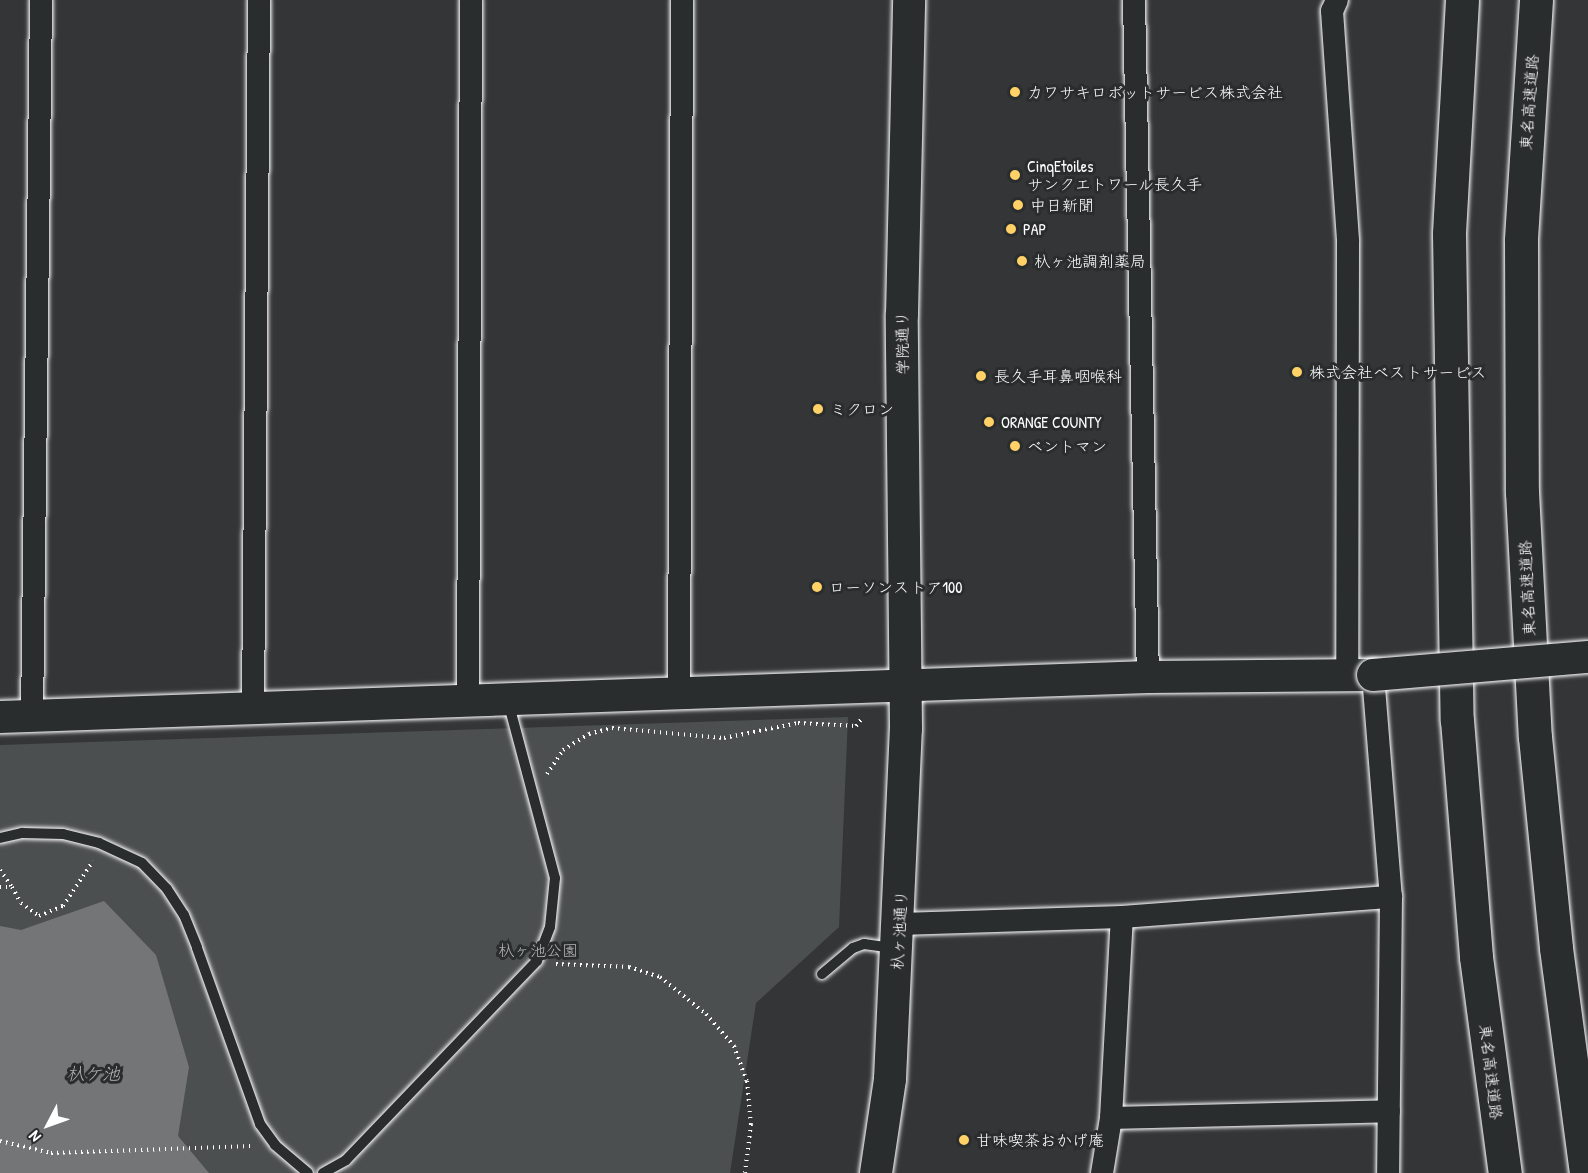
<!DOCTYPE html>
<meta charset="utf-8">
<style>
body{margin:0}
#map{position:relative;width:1588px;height:1173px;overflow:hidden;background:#333536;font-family:"Patrick Hand","Klee One",sans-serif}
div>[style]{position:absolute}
.green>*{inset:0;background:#4c4f50}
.water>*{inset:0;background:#737576}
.path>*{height:4px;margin-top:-2px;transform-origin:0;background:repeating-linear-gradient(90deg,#fff 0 1.5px,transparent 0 6px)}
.roads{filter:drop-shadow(0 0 2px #fff) drop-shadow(0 0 2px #fff)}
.lane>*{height:10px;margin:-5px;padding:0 5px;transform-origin:5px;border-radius:5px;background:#2a2d2e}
.street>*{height:22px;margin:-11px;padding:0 11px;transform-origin:11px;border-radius:11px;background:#2a2d2e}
.secondary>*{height:32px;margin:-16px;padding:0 16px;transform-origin:16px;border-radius:16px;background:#2a2d2e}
.highway>*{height:33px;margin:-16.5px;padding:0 16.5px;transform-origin:16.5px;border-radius:16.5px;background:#2a2d2e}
.bridges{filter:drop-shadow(0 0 2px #fff) drop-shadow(0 0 2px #fff)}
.secondary-bridge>*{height:32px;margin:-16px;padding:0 16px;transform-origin:16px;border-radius:16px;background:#2a2d2e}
.dots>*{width:16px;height:16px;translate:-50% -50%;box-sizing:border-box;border:3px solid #2a2d2e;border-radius:50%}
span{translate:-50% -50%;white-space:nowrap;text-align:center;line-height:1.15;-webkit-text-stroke:6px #2a2d2e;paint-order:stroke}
.poi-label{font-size:16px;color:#fff}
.left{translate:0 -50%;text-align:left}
.street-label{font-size:16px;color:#fff}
.park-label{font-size:16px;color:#b7b9b9}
.water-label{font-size:18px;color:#b2b3b4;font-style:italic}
.north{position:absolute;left:18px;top:1095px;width:60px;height:60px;-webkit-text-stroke:4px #2a2d2e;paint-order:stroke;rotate:229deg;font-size:16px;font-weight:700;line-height:24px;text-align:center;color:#fff}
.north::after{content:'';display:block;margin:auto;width:21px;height:27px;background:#fff;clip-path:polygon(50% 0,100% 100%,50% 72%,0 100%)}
</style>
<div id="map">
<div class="green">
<div style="clip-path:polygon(848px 717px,839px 927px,756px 1003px,730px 1173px,0 1173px,0 745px)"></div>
</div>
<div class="water">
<div style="clip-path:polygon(104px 901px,156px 955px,189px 1067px,178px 1136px,209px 1173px,0 1173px,0 926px,21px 930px)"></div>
</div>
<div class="path">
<div style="left:547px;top:774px;width:29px;rotate:-56deg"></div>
<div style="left:563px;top:750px;width:31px;rotate:-32deg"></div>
<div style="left:589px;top:734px;width:24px;rotate:-15deg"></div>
<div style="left:612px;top:728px;width:112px;rotate:5.1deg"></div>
<div style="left:724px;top:738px;width:76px;rotate:-11.5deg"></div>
<div style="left:798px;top:723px;width:58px;rotate:3deg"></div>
<div style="left:856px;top:726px;width:11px;rotate:-52deg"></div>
<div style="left:0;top:870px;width:21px;rotate:55deg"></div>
<div style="left:0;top:887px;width:12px"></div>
<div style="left:12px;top:887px;width:18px;rotate:61deg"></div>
<div style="left:21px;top:903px;width:22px;rotate:36deg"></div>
<div style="left:39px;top:916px;width:26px;rotate:-23deg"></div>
<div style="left:63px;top:906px;width:54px;rotate:-56.3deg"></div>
<div style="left:556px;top:964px;width:73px;rotate:2.4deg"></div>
<div style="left:629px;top:967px;width:33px;rotate:18deg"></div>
<div style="left:660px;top:977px;width:59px;rotate:38.8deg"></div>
<div style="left:706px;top:1014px;width:43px;rotate:48.8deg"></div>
<div style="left:734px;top:1046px;width:37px;rotate:70deg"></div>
<div style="left:747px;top:1081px;width:43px;rotate:84.7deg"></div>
<div style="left:751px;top:1124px;width:49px;rotate:97deg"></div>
<div style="left:0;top:1141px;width:52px;rotate:13.2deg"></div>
<div style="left:51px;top:1153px;width:201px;rotate:-2deg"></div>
</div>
<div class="roads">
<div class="lane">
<div style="left:0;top:838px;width:23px;rotate:-13deg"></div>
<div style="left:22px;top:833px;width:41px;rotate:1.4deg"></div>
<div style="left:63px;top:834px;width:37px;rotate:14deg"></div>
<div style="left:99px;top:843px;width:47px;rotate:24.9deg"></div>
<div style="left:142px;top:863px;width:36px;rotate:46deg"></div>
<div style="left:167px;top:889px;width:31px;rotate:57deg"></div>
<div style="left:184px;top:915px;width:35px;rotate:68deg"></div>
<div style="left:197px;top:948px;width:187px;rotate:70.3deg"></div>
<div style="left:260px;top:1124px;width:26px;rotate:54deg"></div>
<div style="left:275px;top:1145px;width:43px;rotate:40.3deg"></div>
<div style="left:822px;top:974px;width:40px;rotate:-40deg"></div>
<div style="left:853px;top:948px;width:12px;rotate:-20deg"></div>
<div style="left:864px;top:944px;width:28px;rotate:8deg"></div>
<div style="left:323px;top:1173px;width:26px;rotate:-29deg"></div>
<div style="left:346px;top:1160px;width:276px;rotate:-46.2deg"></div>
<div style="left:537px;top:961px;width:36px;rotate:-69deg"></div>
<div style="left:550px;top:927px;width:49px;rotate:-84.2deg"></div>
<div style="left:555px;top:878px;width:183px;rotate:-104.9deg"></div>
</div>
<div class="street">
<div style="left:1134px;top:0;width:677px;rotate:88.82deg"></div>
<div style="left:1337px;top:0;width:12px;rotate:114deg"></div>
<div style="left:1332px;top:11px;width:231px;rotate:86deg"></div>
<div style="left:1348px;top:241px;width:433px;rotate:90.1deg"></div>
<div style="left:1373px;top:675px;width:223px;rotate:85.4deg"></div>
<div style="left:1391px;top:897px;width:276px;rotate:90.6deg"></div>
<div style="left:679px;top:694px;width:694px;rotate:-89.75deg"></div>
<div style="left:468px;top:702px;width:702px;rotate:-89.76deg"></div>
<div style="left:253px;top:711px;width:711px;rotate:-89.52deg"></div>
<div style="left:32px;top:717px;width:717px;rotate:-89.28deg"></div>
<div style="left:900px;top:924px;width:222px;rotate:-1.8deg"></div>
<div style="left:1122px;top:917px;width:270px;rotate:-4.3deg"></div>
<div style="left:1111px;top:1118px;width:278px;rotate:-1.4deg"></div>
<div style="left:1102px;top:1173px;width:56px;rotate:-80.7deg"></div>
<div style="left:1111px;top:1118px;width:201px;rotate:-86.9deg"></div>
</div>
<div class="secondary">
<div style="left:0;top:717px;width:1149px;rotate:-2deg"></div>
<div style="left:1148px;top:677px;width:225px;rotate:-0.5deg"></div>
<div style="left:876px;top:1173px;width:95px;rotate:-81.5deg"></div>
<div style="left:890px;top:1079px;width:350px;rotate:-87.4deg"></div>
<div style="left:906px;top:729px;width:414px;rotate:-90.6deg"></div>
<div style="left:902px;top:315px;width:315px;rotate:-88.7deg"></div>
</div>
<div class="highway">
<div style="left:1462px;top:0;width:234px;rotate:93.2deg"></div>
<div style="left:1449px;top:234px;width:486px;rotate:89.1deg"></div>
<div style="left:1457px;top:720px;width:238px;rotate:85.4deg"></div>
<div style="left:1476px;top:957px;width:218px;rotate:82.4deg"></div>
<div style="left:1536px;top:0;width:241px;rotate:93.6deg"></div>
<div style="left:1521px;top:241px;width:251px;rotate:89.8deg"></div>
<div style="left:1522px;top:492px;width:245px;rotate:87deg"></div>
<div style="left:1535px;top:737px;width:212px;rotate:84.3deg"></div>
<div style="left:1556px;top:948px;width:227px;rotate:82.4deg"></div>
</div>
</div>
<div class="bridges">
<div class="secondary-bridge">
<div style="left:1373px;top:675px;width:216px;rotate:-4.8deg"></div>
</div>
</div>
<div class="dots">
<div style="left:1015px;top:92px;background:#ffd166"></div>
<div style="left:1015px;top:175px;background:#ffd166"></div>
<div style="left:1018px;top:205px;background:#ffd166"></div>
<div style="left:1011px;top:229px;background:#ffd166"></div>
<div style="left:1022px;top:261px;background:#ffd166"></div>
<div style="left:1297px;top:372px;background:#ffd166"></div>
<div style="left:981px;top:376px;background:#ffd166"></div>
<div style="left:818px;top:409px;background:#ffd166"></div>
<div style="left:989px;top:422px;background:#ffd166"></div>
<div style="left:1015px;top:446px;background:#ffd166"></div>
<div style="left:817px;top:587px;background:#ffd166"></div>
<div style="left:964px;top:1140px;background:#ffd166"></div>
</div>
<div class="poi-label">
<span class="left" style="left:1027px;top:92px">カワサキロボットサービス株式会社</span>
<span class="left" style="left:1027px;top:175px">CinqEtoiles<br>サンクエトワール長久手</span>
<span class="left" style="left:1030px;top:205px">中日新聞</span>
<span class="left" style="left:1023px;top:229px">PAP</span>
<span class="left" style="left:1034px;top:261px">杁ヶ池調剤薬局</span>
<span class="left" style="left:1309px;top:372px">株式会社ベストサービス</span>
<span class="left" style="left:994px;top:376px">長久手耳鼻咽喉科</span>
<span class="left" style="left:830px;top:409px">ミクロン</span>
<span class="left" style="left:1001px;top:422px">ORANGE COUNTY</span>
<span class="left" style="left:1027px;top:446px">ベントマン</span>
<span class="left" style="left:829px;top:587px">ローソンストア100</span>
<span class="left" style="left:976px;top:1140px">甘味喫茶おかげ庵</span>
</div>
<div class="street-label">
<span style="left:1529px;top:102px;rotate:-86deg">東名高速道路</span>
<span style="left:902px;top:343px;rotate:-91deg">学院通り</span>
<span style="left:1527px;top:588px;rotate:-93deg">東名高速道路</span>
<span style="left:899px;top:930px;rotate:-87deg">杁ヶ池通り</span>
<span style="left:1491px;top:1072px;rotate:83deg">東名高速道路</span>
</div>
<div class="park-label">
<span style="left:538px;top:950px">杁ヶ池公園</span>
</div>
<div class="water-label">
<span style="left:93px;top:1074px">杁ケ池</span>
</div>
<div class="north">N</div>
</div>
